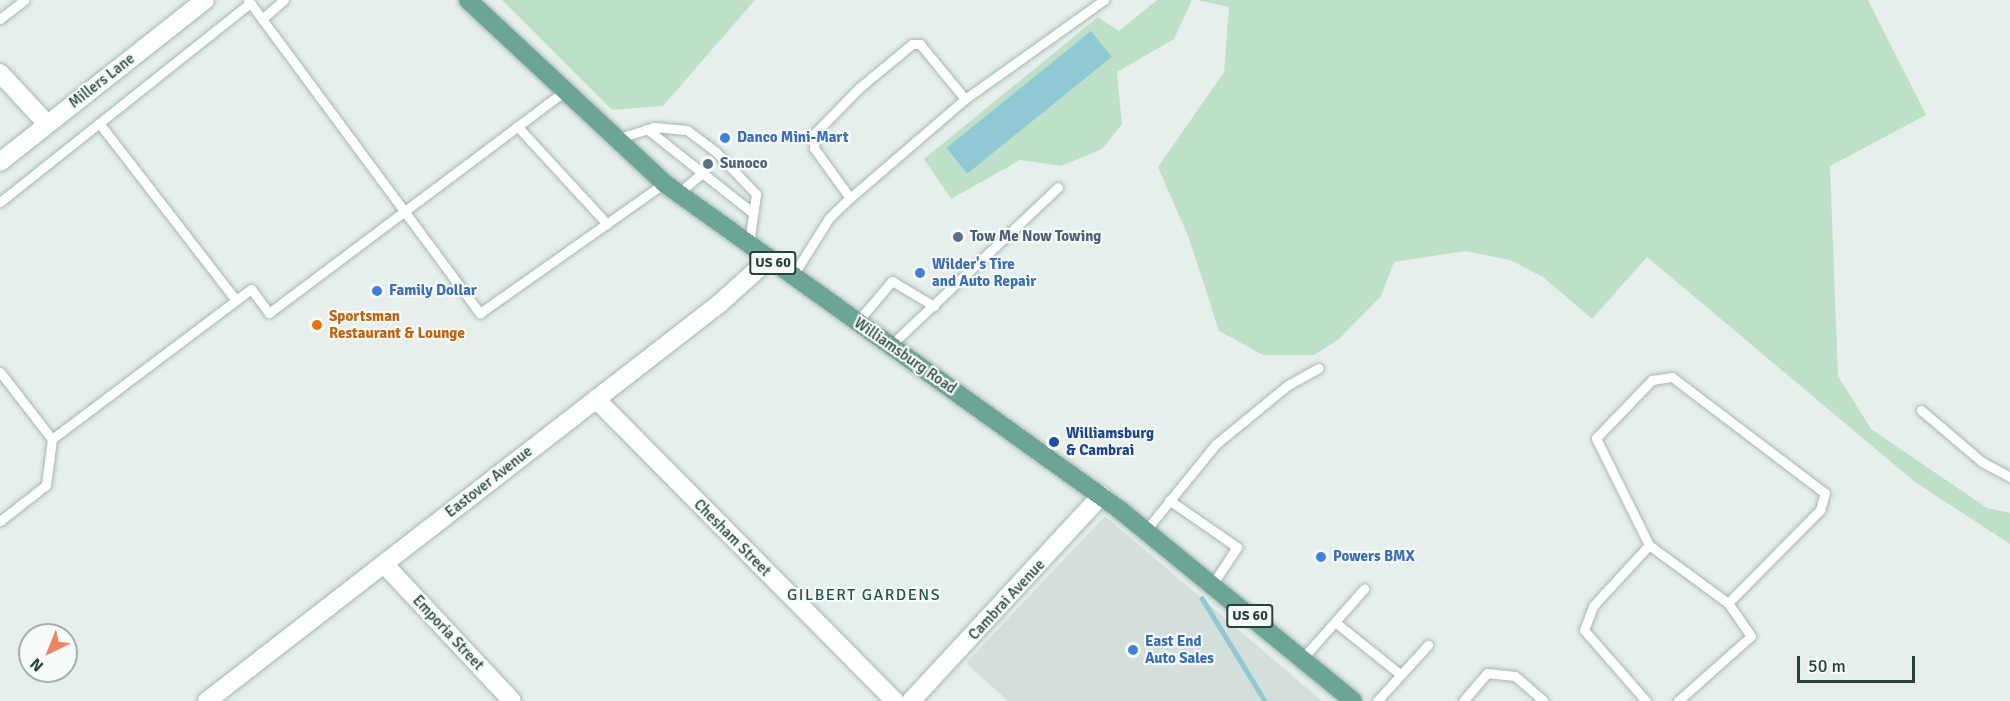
<!DOCTYPE html>
<style>
body{margin:0}
#map{position:relative;width:2010px;height:701px;overflow:hidden;background:#e6efeb;font-family:Signika,sans-serif}
div>[style]{position:absolute}
.built>*{inset:0;background:#d4dfda}
.green>*{inset:0;background:#bfe0c8}
.water>*{inset:0;background:#8ec9d4;transform-origin:0 0}
.stream>*{height:4.5px;margin:-2.25px;padding:0 2.25px;transform-origin:2.25px;border-radius:2.25px;background:#8ec9d4}
.roads{filter:drop-shadow(0 0 2px #a8b8b2) drop-shadow(0 0 2px #a8b8b2)}
.lane>*{height:9px;margin:-4.5px;padding:0 4.5px;transform-origin:4.5px;border-radius:4.5px;background:#fff}
.street>*{height:18px;margin:-9px;padding:0 9px;transform-origin:9px;border-radius:9px;background:#fff}
.secondary>*{height:18px;margin:-9px;padding:0 9px;transform-origin:9px;border-radius:9px;background:#fff}
.primary>*{height:18px;margin:-9px;padding:0 9px;transform-origin:9px;border-radius:9px;background:#6aa596}
.dots>*{width:16px;height:16px;translate:-50% -50%;box-sizing:border-box;border:3px solid #f7fbf9;border-radius:50%}
span{translate:-50% -50%;white-space:nowrap;text-align:center;line-height:1.15;-webkit-text-stroke:4.5px #f7fbf9;paint-order:stroke}
.shield-label span{padding:2px 4px;background:#f7fbf9;border:2px solid;border-radius:4px;-webkit-text-stroke-width:0}
.shield-label{font-size:14px;color:#24423a;font-weight:700}
.street-label{font-size:15px;color:#24423a}
.shop-label{font-size:15px;color:#366cbe;font-weight:700}
.left{translate:0 -50%;text-align:left}
.service-label{font-size:15px;color:#4e5e75;font-weight:700}
.food-label{font-size:15px;color:#c56008;font-weight:700}
.transit-label{font-size:15px;color:#164399;font-weight:700}
.neighbourhood-label{font-size:16px;color:#1f5548;letter-spacing:1.5px}
.north{position:absolute;left:18px;top:623px;width:60px;height:60px;box-sizing:border-box;background:#f7fbf9;border:2px solid #a3b1ad;border-radius:50%;rotate:223deg;font-size:16px;font-weight:700;line-height:24px;text-align:center;color:#24423a}
.north::after{content:'';display:block;margin:auto;width:21px;height:27px;background:#f4845f;clip-path:polygon(50% 0,100% 100%,50% 72%,0 100%)}
.scale{position:absolute;left:1797px;top:656px;width:118px;height:27px;box-sizing:border-box;border:3px solid #24423a;border-top:0;padding-left:8px;font-size:18px;line-height:21px;white-space:nowrap;color:#24423a;-webkit-text-stroke:4px #f7fbf9;paint-order:stroke}
</style>
<div id="map">
<div class="built">
<div style="clip-path:polygon(1105px 516px,1322px 701px,1008px 701px,966px 663px)"></div>
</div>
<div class="green">
<div style="clip-path:polygon(502px 0,755px 0,663px 106px,612px 110px)"></div>
<div style="clip-path:polygon(1157px 0,1192px 0,1174px 39px,1117px 72px,1122px 124px,1102px 149px,1061px 166px,1020px 160px,951px 199px,924px 159px,1098px 17px,1119px 31px)"></div>
<div style="clip-path:polygon(1197px 0,1868px 0,1926px 115px,1830px 166px,1838px 376px,1871px 429px,1987px 508px,2010px 513px,2010px 544px,1915px 482px,1647px 257px,1592px 319px,1543px 277px,1510px 260px,1465px 251px,1394px 262px,1381px 296px,1339px 339px,1314px 355px,1263px 355px,1219px 331px,1189px 238px,1158px 167px,1224px 72px,1229px 7px)"></div>
</div>
<div class="water">
<div style="left:1091px;top:31px;width:33px;height:186px;rotate:51deg"></div>
</div>
<div class="stream">
<div style="left:1202px;top:598px;width:121px;rotate:58.5deg"></div>
</div>
<div class="roads">
<div class="lane">
<div style="left:248px;top:0;width:390px;rotate:53.5deg"></div>
<div style="left:480px;top:313px;width:225px;rotate:-35.2deg"></div>
<div style="left:0;top:19px;width:31px;rotate:-38deg"></div>
<div style="left:262px;top:19px;width:29px;rotate:-41deg"></div>
<div style="left:99px;top:123px;width:224px;rotate:52.3deg"></div>
<div style="left:517px;top:126px;width:133px;rotate:47.4deg"></div>
<div style="left:647px;top:129px;width:135px;rotate:38.4deg"></div>
<div style="left:617px;top:139px;width:38px;rotate:-18deg"></div>
<div style="left:653px;top:127px;width:34px;rotate:5deg"></div>
<div style="left:687px;top:130px;width:36px;rotate:37deg"></div>
<div style="left:716px;top:152px;width:58px;rotate:46.4deg"></div>
<div style="left:756px;top:194px;width:50px;rotate:98deg"></div>
<div style="left:677px;top:194px;width:31px;rotate:-40deg"></div>
<div style="left:850px;top:198px;width:62px;rotate:-125.8deg"></div>
<div style="left:814px;top:148px;width:15px;rotate:-86deg"></div>
<div style="left:815px;top:133px;width:63px;rotate:-45.6deg"></div>
<div style="left:859px;top:88px;width:69px;rotate:-39.7deg"></div>
<div style="left:912px;top:44px;width:8px"></div>
<div style="left:920px;top:44px;width:71px;rotate:50.7deg"></div>
<div style="left:0;top:202px;width:320px;rotate:-38.5deg"></div>
<div style="left:792px;top:277px;width:70px;rotate:-57.9deg"></div>
<div style="left:829px;top:218px;width:29px;rotate:-44deg"></div>
<div style="left:850px;top:198px;width:152px;rotate:-40.7deg"></div>
<div style="left:965px;top:99px;width:171px;rotate:-35.5deg"></div>
<div style="left:857px;top:322px;width:54px;rotate:-49.5deg"></div>
<div style="left:892px;top:281px;width:49px;rotate:30.8deg"></div>
<div style="left:890px;top:346px;width:231px;rotate:-43.4deg"></div>
<div style="left:0;top:372px;width:85px;rotate:52.2deg"></div>
<div style="left:52px;top:439px;width:249px;rotate:-37deg"></div>
<div style="left:251px;top:289px;width:30px;rotate:53deg"></div>
<div style="left:269px;top:313px;width:368px;rotate:-36.9deg"></div>
<div style="left:1921px;top:410px;width:80px;rotate:40.4deg"></div>
<div style="left:1982px;top:462px;width:32px;rotate:28deg"></div>
<div style="left:1169px;top:500px;width:83px;rotate:34.7deg"></div>
<div style="left:1237px;top:547px;width:45px;rotate:123.3deg"></div>
<div style="left:0;top:521px;width:58px;rotate:-38deg"></div>
<div style="left:46px;top:485px;width:46px;rotate:-82.6deg"></div>
<div style="left:1146px;top:530px;width:111px;rotate:-50.9deg"></div>
<div style="left:1216px;top:444px;width:93px;rotate:-39.3deg"></div>
<div style="left:1288px;top:385px;width:35px;rotate:-29deg"></div>
<div style="left:1649px;top:545px;width:98px;rotate:36.3deg"></div>
<div style="left:1335px;top:622px;width:83px;rotate:38.7deg"></div>
<div style="left:1302px;top:659px;width:94px;rotate:-48.5deg"></div>
<div style="left:1377px;top:701px;width:76px;rotate:-47.7deg"></div>
<div style="left:1463px;top:701px;width:37px;rotate:-49deg"></div>
<div style="left:1487px;top:673px;width:28px;rotate:6deg"></div>
<div style="left:1515px;top:676px;width:38px;rotate:41deg"></div>
<div style="left:1646px;top:701px;width:94px;rotate:-131.1deg"></div>
<div style="left:1584px;top:630px;width:26px;rotate:-69deg"></div>
<div style="left:1593px;top:606px;width:83px;rotate:-47.4deg"></div>
<div style="left:1649px;top:545px;width:119px;rotate:-116.4deg"></div>
<div style="left:1596px;top:438px;width:81px;rotate:-46deg"></div>
<div style="left:1652px;top:380px;width:20px;rotate:-9deg"></div>
<div style="left:1672px;top:377px;width:192px;rotate:37.2deg"></div>
<div style="left:1825px;top:493px;width:18px;rotate:106deg"></div>
<div style="left:1820px;top:510px;width:131px;rotate:134.7deg"></div>
<div style="left:1728px;top:603px;width:40px;rotate:55.1deg"></div>
<div style="left:1751px;top:636px;width:98px;rotate:138.3deg"></div>
</div>
<div class="street">
<div style="left:0;top:73px;width:69px;rotate:47.3deg"></div>
<div style="left:596px;top:399px;width:425px;rotate:45.3deg"></div>
<div style="left:384px;top:564px;width:187px;rotate:46.9deg"></div>
<div style="left:207px;top:701px;width:648px;rotate:-37.79deg"></div>
<div style="left:719px;top:304px;width:66px;rotate:-41.9deg"></div>
<div style="left:911px;top:701px;width:280px;rotate:-47.2deg"></div>
</div>
<div class="secondary">
<div style="left:0;top:162px;width:261px;rotate:-38.3deg"></div>
</div>
<div class="primary">
<div style="left:468px;top:0;width:268px;rotate:43deg"></div>
<div style="left:664px;top:183px;width:561px;rotate:35.64deg"></div>
<div style="left:1120px;top:510px;width:301px;rotate:39.3deg"></div>
</div>
</div>
<div class="dots">
<div style="left:725px;top:138px;background:#3f7fe0"></div>
<div style="left:708px;top:164px;background:#5c6f8a"></div>
<div style="left:958px;top:237px;background:#5c6f8a"></div>
<div style="left:920px;top:273px;background:#3f7fe0"></div>
<div style="left:377px;top:291px;background:#3f7fe0"></div>
<div style="left:317px;top:325px;background:#e8710a"></div>
<div style="left:1054px;top:442px;background:#1a4fb4"></div>
<div style="left:1321px;top:557px;background:#3f7fe0"></div>
<div style="left:1133px;top:650px;background:#3f7fe0"></div>
</div>
<div class="shield-label">
<span style="left:773px;top:263px">US 60</span>
<span style="left:1250px;top:616px">US 60</span>
</div>
<div class="street-label">
<span style="left:102px;top:81px;rotate:-38deg">Millers Lane</span>
<span style="left:905px;top:356px;rotate:35deg">Williamsburg Road</span>
<span style="left:489px;top:482px;rotate:-38deg">Eastover Avenue</span>
<span style="left:732px;top:538px;rotate:45deg">Chesham Street</span>
<span style="left:1007px;top:600px;rotate:-47deg">Cambrai Avenue</span>
<span style="left:448px;top:633px;rotate:47deg">Emporia Street</span>
</div>
<div class="shop-label">
<span class="left" style="left:737px;top:138px">Danco Mini-Mart</span>
<span class="left" style="left:932px;top:273px">Wilder's Tire<br>and Auto Repair</span>
<span class="left" style="left:389px;top:291px">Family Dollar</span>
<span class="left" style="left:1333px;top:557px">Powers BMX</span>
<span class="left" style="left:1145px;top:650px">East End<br>Auto Sales</span>
</div>
<div class="service-label">
<span class="left" style="left:720px;top:164px">Sunoco</span>
<span class="left" style="left:970px;top:237px">Tow Me Now Towing</span>
</div>
<div class="food-label">
<span class="left" style="left:329px;top:325px">Sportsman<br>Restaurant &amp; Lounge</span>
</div>
<div class="transit-label">
<span class="left" style="left:1066px;top:442px">Williamsburg<br>&amp; Cambrai</span>
</div>
<div class="neighbourhood-label">
<span style="left:864px;top:595px">GILBERT GARDENS</span>
</div>
<div class="north">N</div>
<div class="scale">50 m</div>
</div>
